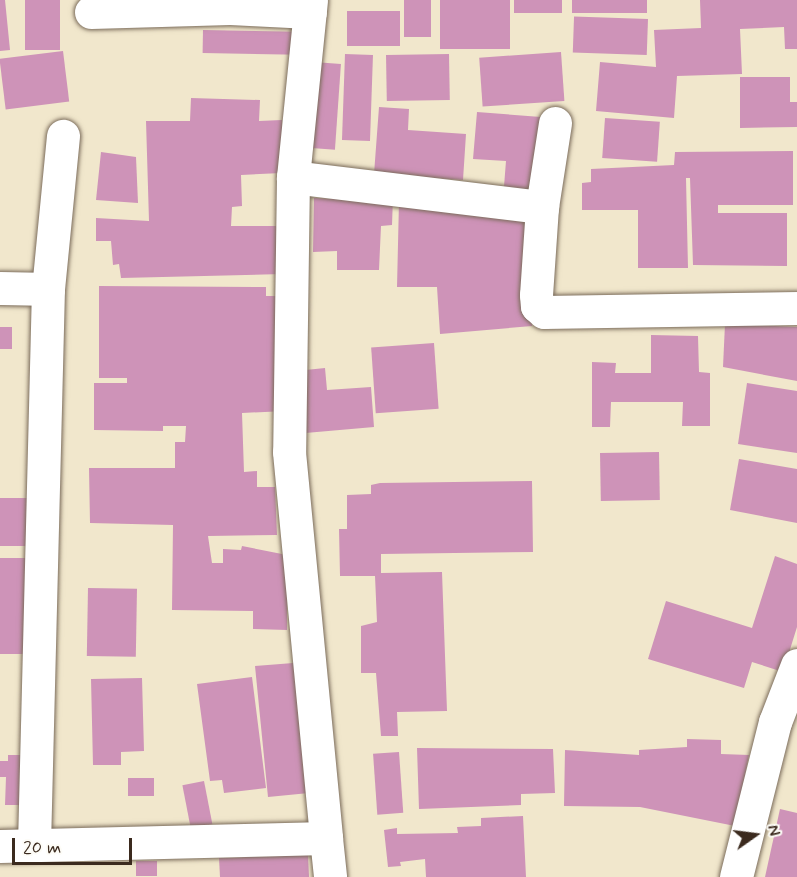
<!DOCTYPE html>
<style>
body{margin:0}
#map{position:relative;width:797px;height:877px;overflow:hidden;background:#f1e7cc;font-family:Mynerve,sans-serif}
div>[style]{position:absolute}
.building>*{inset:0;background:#ce93b8;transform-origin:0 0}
.roads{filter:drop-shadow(0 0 2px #7b6c5b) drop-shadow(0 0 2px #7b6c5b)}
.street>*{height:33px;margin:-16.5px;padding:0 16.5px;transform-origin:16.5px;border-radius:16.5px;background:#fff}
span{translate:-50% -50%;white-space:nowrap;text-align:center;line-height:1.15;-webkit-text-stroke:4.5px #fdfcf7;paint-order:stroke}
.north{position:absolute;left:725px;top:805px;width:60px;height:60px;-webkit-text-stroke:4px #fdfcf7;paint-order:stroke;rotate:76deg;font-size:16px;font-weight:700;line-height:24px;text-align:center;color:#3b2a1e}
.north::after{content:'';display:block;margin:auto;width:21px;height:27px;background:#3b2a1e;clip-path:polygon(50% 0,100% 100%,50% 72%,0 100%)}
.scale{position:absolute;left:12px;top:838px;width:120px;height:27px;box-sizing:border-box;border:3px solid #3b2a1e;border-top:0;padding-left:8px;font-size:18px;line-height:21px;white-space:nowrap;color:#3b2a1e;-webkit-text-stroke:4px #fdfcf7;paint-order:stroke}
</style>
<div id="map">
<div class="building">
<div style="clip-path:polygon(0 0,5px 0,10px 50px,0 51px)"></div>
<div style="left:25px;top:0;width:35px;height:50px"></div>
<div style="left:404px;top:0;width:27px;height:37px"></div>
<div style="left:440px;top:0;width:70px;height:49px"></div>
<div style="left:514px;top:0;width:48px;height:13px"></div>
<div style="left:572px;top:0;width:75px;height:13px"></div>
<div style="clip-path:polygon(700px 0,797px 0,797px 49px,785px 49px,784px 27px,740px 29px,742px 74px,677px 76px,674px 118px,596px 111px,600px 62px,656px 67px,654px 30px,701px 28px)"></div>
<div style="left:347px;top:11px;width:53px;height:35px"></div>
<div style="left:648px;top:19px;width:36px;height:74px;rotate:92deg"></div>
<div style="left:203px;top:30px;width:96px;height:23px;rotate:1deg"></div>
<div style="left:63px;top:51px;width:51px;height:64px;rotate:83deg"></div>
<div style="left:561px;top:52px;width:49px;height:82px;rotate:86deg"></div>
<div style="left:345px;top:54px;width:28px;height:86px;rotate:2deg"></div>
<div style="left:449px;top:54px;width:46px;height:63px;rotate:89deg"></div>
<div style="left:314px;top:62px;width:27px;height:86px;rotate:4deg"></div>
<div style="clip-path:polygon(740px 77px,790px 77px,790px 102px,797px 102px,797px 127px,740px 128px)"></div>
<div style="clip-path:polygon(191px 98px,260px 100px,259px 121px,282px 120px,282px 173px,241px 175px,242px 206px,232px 207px,231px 226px,282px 226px,283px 274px,121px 278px,119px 264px,113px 265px,111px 241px,96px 241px,96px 218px,149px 221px,146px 121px,190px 121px)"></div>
<div style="clip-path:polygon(379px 107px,409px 109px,408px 130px,466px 134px,463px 180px,374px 174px)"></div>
<div style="clip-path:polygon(477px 112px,541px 117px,534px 201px,503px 199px,506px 161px,473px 159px)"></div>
<div style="left:605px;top:118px;width:55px;height:40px;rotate:4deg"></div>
<div style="clip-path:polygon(793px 151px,793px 205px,718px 205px,718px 213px,787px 213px,787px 266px,693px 265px,690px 178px,686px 178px,688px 268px,638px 268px,638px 210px,582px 210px,582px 183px,591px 182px,591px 169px,674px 165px,675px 152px)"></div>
<div style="clip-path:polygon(101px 152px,136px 157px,138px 203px,96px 200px)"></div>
<div style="clip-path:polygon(335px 193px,393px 197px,392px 225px,381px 226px,379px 270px,337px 270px,337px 251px,313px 252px,314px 198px,335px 199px)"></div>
<div style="clip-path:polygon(399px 201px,531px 217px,532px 326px,440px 334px,437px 287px,397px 287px)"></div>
<div style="clip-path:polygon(99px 286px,266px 287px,266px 296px,284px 296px,286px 411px,242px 413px,244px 472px,257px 471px,257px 487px,275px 487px,277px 535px,208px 536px,212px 563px,223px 563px,223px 549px,241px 550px,242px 546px,287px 555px,287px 630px,253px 629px,253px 611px,172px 610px,173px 525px,90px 523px,89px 468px,175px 468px,175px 442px,185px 442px,186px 426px,163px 426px,163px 431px,94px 430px,94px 383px,127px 383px,127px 378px,99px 378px)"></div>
<div style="clip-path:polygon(725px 324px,797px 327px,797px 381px,723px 367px)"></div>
<div style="left:0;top:327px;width:12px;height:22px"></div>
<div style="clip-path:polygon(651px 335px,698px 336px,699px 372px,710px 373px,710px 426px,682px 426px,683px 402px,611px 402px,610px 427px,592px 427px,592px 362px,616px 363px,615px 373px,651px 373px)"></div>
<div style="left:434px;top:343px;width:66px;height:63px;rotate:86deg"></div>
<div style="clip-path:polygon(325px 368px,327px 390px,371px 387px,374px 427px,294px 434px,296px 371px)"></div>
<div style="clip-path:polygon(747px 383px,797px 391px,797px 453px,738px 444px)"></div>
<div style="left:659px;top:452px;width:48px;height:59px;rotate:89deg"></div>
<div style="clip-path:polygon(739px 459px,797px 469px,797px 523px,730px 510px)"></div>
<div style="clip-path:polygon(532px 481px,533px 552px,381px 554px,381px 573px,442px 572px,447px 711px,397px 712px,398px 736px,381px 736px,376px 673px,361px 673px,361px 626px,377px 622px,375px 576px,340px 576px,339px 529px,347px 529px,347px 495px,371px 494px,371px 485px,380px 483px)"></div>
<div style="left:33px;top:498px;width:48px;height:33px;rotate:90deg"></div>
<div style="clip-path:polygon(775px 556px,797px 564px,797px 627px,783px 672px,752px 662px,744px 688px,648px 659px,666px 601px,752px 628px)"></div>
<div style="left:0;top:558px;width:32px;height:96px"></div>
<div style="left:88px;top:588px;width:49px;height:68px;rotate:1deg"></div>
<div style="clip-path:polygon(306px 662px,309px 793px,268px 797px,255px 666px)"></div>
<div style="clip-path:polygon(252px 677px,266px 788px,224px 793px,222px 780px,210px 781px,197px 684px)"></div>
<div style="clip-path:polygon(142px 678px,144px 751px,121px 752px,121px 765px,93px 765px,91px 679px)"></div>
<div style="clip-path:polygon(687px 739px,721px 740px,721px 754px,749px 755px,735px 826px,640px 807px,564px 806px,565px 750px,639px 755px,639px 750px,687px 747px)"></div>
<div style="clip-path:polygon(417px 748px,553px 749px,555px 793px,521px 794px,521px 805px,419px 809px)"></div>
<div style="left:399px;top:752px;width:61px;height:26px;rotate:86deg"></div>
<div style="clip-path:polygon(8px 755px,26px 755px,26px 805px,5px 805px,6px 777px,0 777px,0 761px,8px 761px)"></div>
<div style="left:128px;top:778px;width:26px;height:18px"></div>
<div style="left:204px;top:781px;width:44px;height:22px;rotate:79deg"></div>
<div style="clip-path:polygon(780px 809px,797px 813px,797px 877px,765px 877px)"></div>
<div style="clip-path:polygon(523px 816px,526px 877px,426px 877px,425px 859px,400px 862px,401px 866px,388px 867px,384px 830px,397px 828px,397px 834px,458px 833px,457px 827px,481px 826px,481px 818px)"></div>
<div style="clip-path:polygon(308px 855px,309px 877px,220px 877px,219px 858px)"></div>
<div style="left:136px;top:861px;width:21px;height:15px"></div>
</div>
<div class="roads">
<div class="street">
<div style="left:311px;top:0;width:178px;rotate:95.8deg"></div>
<div style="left:293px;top:177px;width:275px;rotate:90.8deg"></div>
<div style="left:289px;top:452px;width:388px;rotate:84.5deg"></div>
<div style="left:91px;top:12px;width:139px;rotate:-1.6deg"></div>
<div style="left:230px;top:8px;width:80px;rotate:2.9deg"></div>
<div style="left:555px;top:123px;width:85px;rotate:98.8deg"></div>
<div style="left:542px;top:207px;width:88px;rotate:93.9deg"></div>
<div style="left:536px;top:295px;width:11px;rotate:85deg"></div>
<div style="left:537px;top:306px;width:9px;rotate:41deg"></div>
<div style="left:544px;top:312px;width:253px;rotate:-0.9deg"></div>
<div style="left:293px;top:177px;width:251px;rotate:6.9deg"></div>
<div style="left:0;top:288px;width:48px;rotate:1.2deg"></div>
<div style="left:34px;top:845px;width:556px;rotate:-88.56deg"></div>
<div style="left:48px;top:289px;width:154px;rotate:-84.4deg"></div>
<div style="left:0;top:846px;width:326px;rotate:-1.4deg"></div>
<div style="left:326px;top:838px;width:39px;rotate:84deg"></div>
<div style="left:736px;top:877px;width:160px;rotate:-75.9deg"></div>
<div style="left:775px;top:722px;width:61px;rotate:-68.9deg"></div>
</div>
</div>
<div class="north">N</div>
<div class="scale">20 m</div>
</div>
